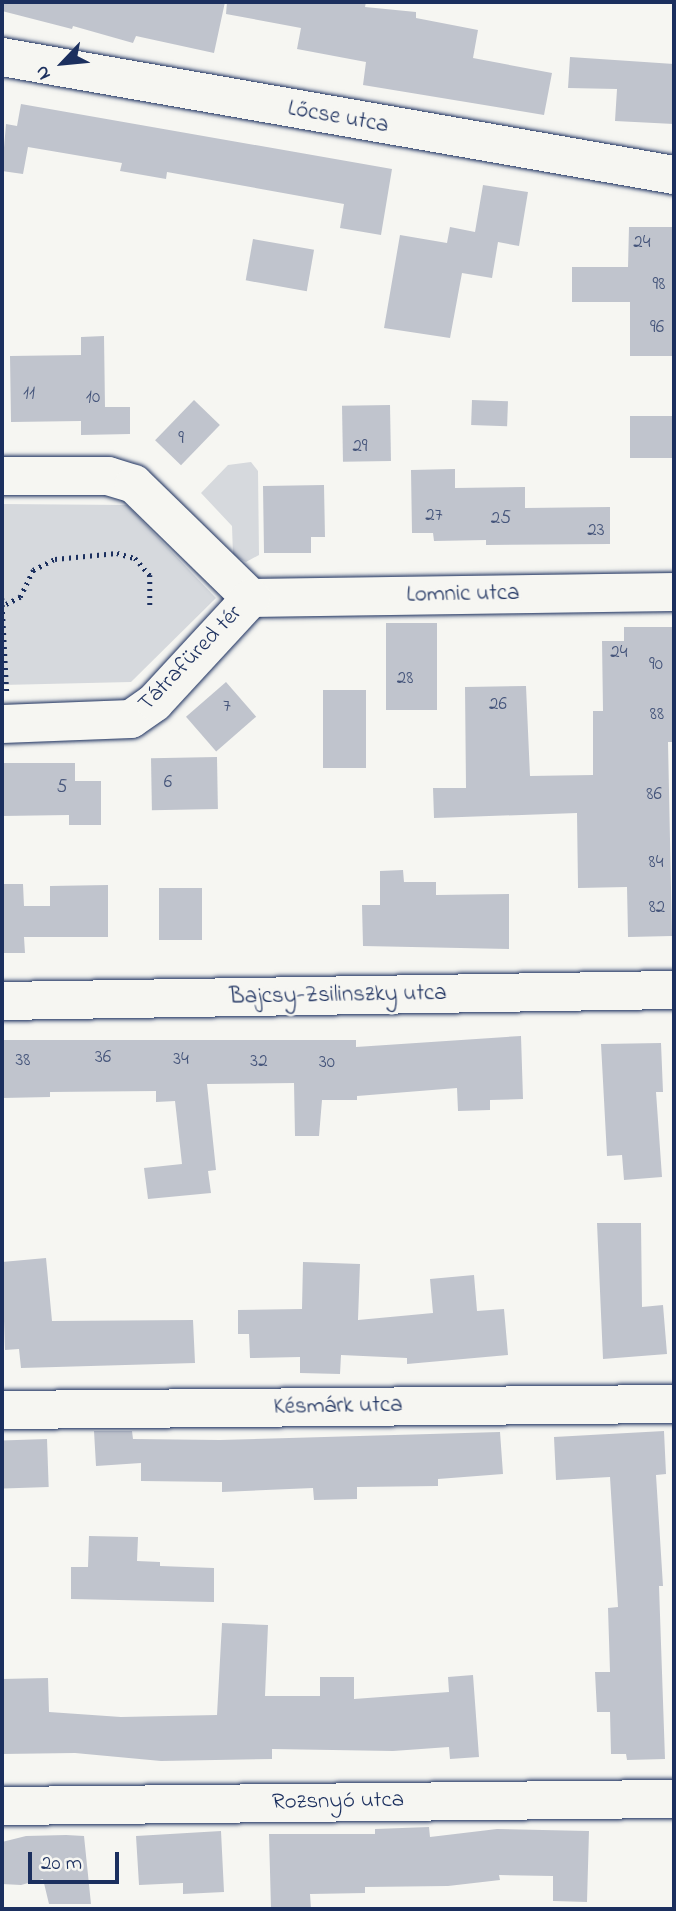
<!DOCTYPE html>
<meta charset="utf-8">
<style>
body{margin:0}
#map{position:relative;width:676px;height:1911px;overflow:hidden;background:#f6f6f2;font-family:"Indie Flower",sans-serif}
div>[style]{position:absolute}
.green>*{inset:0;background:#d6d9dd}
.building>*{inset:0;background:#c0c4cd;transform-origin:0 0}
.path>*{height:4.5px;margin-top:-2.25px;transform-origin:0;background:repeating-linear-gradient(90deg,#1b2f5e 0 2px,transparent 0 7px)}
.roads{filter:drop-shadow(0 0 2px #1b2f5e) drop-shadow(0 0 2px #1b2f5e)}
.minor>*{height:38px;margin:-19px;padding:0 19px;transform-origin:19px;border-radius:19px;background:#f6f6f2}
span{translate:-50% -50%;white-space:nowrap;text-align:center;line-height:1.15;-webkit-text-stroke:5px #f6f6f2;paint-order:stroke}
.number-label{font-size:19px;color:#44547a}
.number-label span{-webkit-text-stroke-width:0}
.street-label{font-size:23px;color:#1b2f5e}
.frame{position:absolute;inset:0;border:4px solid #1b2f5e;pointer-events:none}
.north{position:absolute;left:28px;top:28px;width:70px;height:70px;-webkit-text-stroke:5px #f6f6f2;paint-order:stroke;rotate:244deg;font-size:19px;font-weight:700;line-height:28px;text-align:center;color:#1b2f5e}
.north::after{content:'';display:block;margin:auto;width:24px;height:32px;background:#1b2f5e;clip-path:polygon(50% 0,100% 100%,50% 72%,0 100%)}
.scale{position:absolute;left:28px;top:1852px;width:91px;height:32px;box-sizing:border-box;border:4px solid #1b2f5e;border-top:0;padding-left:9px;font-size:21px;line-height:24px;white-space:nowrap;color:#1b2f5e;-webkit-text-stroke:5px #f6f6f2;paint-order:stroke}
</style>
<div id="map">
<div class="green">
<div style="clip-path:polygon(251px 462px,258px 471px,259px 555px,246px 562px,233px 555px,232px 526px,201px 493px,228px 465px)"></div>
<div style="clip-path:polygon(2px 504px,127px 505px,216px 598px,131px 682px,2px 685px)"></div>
</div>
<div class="building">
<div style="clip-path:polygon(2px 2px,225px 2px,214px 53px,136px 36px,133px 43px,73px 26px,72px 29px,2px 11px)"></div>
<div style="clip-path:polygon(227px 2px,366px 2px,365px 7px,416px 12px,416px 18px,478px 30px,473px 58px,552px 73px,544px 115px,363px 85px,366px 62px,297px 49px,301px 28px,226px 14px)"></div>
<div style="clip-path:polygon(570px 57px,674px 64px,674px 124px,615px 121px,617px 89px,568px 88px)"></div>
<div style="clip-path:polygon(21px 104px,392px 169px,381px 235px,340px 228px,344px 204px,167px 172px,166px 179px,120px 171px,122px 163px,28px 147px,23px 174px,2px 171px,6px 124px,17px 126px)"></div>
<div style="clip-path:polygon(483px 185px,528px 192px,519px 246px,498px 242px,492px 278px,462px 273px,450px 338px,384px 328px,400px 235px,447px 243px,450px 227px,475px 232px)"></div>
<div style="clip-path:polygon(629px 227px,674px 227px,674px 356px,630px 356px,630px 302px,572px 302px,572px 267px,628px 267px)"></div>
<div style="left:253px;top:239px;width:62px;height:42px;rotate:10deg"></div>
<div style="clip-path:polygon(104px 336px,105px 407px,130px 407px,130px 434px,81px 435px,81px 421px,11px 422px,10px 356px,81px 355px,81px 337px)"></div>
<div style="left:194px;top:400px;width:36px;height:56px;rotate:44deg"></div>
<div style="left:472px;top:400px;width:36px;height:25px;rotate:2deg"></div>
<div style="left:390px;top:405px;width:56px;height:48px;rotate:89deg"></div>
<div style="left:630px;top:416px;width:44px;height:42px"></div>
<div style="clip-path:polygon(455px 469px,455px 488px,525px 487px,525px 508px,610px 507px,610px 544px,486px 545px,486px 540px,434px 541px,433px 533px,412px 533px,411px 470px)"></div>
<div style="clip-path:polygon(324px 485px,325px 537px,311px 537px,311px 553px,264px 553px,263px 486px)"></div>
<div style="left:386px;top:623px;width:51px;height:87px"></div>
<div style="clip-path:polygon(624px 627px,673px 627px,674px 742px,668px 742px,672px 936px,628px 937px,627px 887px,578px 888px,577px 813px,434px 818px,433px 788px,466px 788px,465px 687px,526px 686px,530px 776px,593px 775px,593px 711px,603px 711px,602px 641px,624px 641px)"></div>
<div style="left:226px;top:682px;width:46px;height:53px;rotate:49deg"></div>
<div style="left:323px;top:690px;width:43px;height:78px"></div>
<div style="left:217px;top:757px;width:52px;height:66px;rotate:89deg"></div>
<div style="clip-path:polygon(2px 763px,75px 763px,75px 781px,101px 781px,101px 825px,69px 825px,69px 815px,2px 816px)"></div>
<div style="clip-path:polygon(403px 870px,404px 882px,436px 882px,436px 895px,509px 894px,509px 949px,363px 946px,362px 905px,380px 905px,380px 871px)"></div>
<div style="clip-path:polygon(2px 884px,23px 884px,24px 906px,50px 906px,50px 886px,108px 885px,108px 937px,24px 937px,25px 953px,2px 953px)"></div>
<div style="left:159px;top:888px;width:43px;height:52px"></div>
<div style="clip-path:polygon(521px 1036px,523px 1099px,490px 1100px,490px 1110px,458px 1111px,457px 1088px,357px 1096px,357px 1100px,322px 1100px,319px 1136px,295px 1136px,294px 1083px,207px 1084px,216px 1170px,208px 1171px,211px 1193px,148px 1199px,144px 1168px,182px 1164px,175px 1101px,156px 1102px,156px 1091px,50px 1092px,50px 1097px,2px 1098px,2px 1040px,356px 1040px,356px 1047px)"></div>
<div style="clip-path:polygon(661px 1043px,663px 1092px,656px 1092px,662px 1177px,624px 1180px,622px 1155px,607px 1156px,601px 1044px)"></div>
<div style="clip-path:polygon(597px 1223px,641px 1223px,642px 1307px,663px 1305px,667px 1354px,603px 1359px)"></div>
<div style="clip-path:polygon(46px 1258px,52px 1321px,193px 1320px,195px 1363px,21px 1368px,19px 1349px,5px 1350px,2px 1262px)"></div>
<div style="clip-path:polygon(303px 1262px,360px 1264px,358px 1320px,433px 1313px,430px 1279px,474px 1275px,477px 1311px,504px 1309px,508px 1355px,407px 1364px,407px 1358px,341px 1355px,340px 1374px,300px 1373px,300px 1357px,250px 1358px,249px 1334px,238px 1334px,238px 1310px,302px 1309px)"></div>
<div style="clip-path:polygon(94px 1431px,132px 1431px,133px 1439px,220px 1440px,500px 1432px,503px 1474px,438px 1479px,438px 1486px,357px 1487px,357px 1499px,314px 1500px,313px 1488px,222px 1492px,222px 1482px,141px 1481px,141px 1463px,96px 1466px)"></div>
<div style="clip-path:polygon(664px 1431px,666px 1474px,656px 1475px,663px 1586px,659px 1586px,665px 1759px,627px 1760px,626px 1754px,611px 1754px,610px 1712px,597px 1712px,595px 1672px,610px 1672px,608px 1608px,618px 1607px,610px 1477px,556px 1480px,554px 1437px)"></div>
<div style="left:47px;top:1439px;width:48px;height:45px;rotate:88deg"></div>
<div style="clip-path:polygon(89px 1536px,138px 1537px,137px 1561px,160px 1562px,160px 1566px,214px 1568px,214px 1602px,71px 1599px,71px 1567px,88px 1567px)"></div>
<div style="clip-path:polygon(222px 1623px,268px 1625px,265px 1696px,320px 1696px,320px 1677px,354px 1677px,354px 1699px,449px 1692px,448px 1677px,473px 1675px,479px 1757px,450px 1759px,449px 1747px,393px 1751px,272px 1749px,272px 1759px,161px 1761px,75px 1753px,2px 1754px,2px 1679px,48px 1678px,49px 1712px,121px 1717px,217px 1715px)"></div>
<div style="clip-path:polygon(429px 1827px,430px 1837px,497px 1829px,589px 1831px,587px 1902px,553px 1901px,553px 1876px,499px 1875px,500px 1880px,448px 1886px,365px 1887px,365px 1893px,310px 1894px,311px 1909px,271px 1909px,269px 1834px,375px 1834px,375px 1829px)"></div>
<div style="clip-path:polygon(221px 1831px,224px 1892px,183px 1894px,183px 1883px,139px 1885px,136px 1836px)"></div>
<div style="clip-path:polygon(66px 1835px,84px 1836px,91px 1904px,49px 1904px,43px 1879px,21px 1885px,2px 1884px,2px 1842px,26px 1836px)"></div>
</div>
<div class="path">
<div style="left:2px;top:598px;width:94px;rotate:87deg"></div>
<div style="left:6px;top:604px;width:16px;rotate:-27deg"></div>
<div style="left:20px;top:597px;width:30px;rotate:-64deg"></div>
<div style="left:33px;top:570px;width:25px;rotate:-27deg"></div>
<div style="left:55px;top:559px;width:62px;rotate:-5.5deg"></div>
<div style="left:117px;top:553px;width:19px;rotate:16deg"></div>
<div style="left:135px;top:558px;width:23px;rotate:49deg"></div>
<div style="left:150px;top:575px;width:32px;rotate:90deg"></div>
</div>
<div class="roads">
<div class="minor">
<div style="left:2px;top:57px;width:682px;rotate:9.96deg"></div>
<div style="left:2px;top:476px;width:106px"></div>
<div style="left:108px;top:476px;width:27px;rotate:17deg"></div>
<div style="left:134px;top:484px;width:163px;rotate:44.3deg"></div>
<div style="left:251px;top:598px;width:423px;rotate:-0.8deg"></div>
<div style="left:2px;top:724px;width:129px;rotate:-2.2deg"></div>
<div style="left:131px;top:719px;width:29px;rotate:-35deg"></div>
<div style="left:155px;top:702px;width:142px;rotate:-47.3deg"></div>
<div style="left:2px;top:1001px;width:672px;rotate:-0.94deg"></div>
<div style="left:2px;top:1410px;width:672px;rotate:-0.51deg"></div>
<div style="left:2px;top:1806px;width:672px;rotate:-0.6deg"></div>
</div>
</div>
<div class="number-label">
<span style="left:642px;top:243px">24</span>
<span style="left:659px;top:285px">98</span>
<span style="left:657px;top:328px">96</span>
<span style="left:29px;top:394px">11</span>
<span style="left:93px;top:398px">10</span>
<span style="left:181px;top:439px">9</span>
<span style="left:360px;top:447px">29</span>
<span style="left:434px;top:516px">27</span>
<span style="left:501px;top:519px">25</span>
<span style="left:596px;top:531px">23</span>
<span style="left:619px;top:653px">24</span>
<span style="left:656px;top:665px">90</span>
<span style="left:405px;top:679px">28</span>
<span style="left:498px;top:705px">26</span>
<span style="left:227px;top:707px">7</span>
<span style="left:657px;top:715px">88</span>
<span style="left:168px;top:783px">6</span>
<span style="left:62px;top:788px">5</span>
<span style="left:654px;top:795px">86</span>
<span style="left:656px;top:863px">84</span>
<span style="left:657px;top:908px">82</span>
<span style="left:103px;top:1058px">36</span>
<span style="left:181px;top:1060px">34</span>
<span style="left:23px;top:1061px">38</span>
<span style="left:259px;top:1062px">32</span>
<span style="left:327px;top:1063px">30</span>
</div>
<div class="street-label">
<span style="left:338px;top:118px;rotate:10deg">Lőcse utca</span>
<span style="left:463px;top:595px;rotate:-1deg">Lomnic utca</span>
<span style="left:191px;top:659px;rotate:-46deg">Tátrafüred tér</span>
<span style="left:338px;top:996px;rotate:-1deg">Bajcsy-Zsilinszky utca</span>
<span style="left:338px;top:1407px;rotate:-1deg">Késmárk utca</span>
<span style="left:338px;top:1802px;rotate:-1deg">Rozsnyó utca</span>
</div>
<div class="frame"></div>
<div class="north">N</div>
<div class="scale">20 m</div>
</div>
